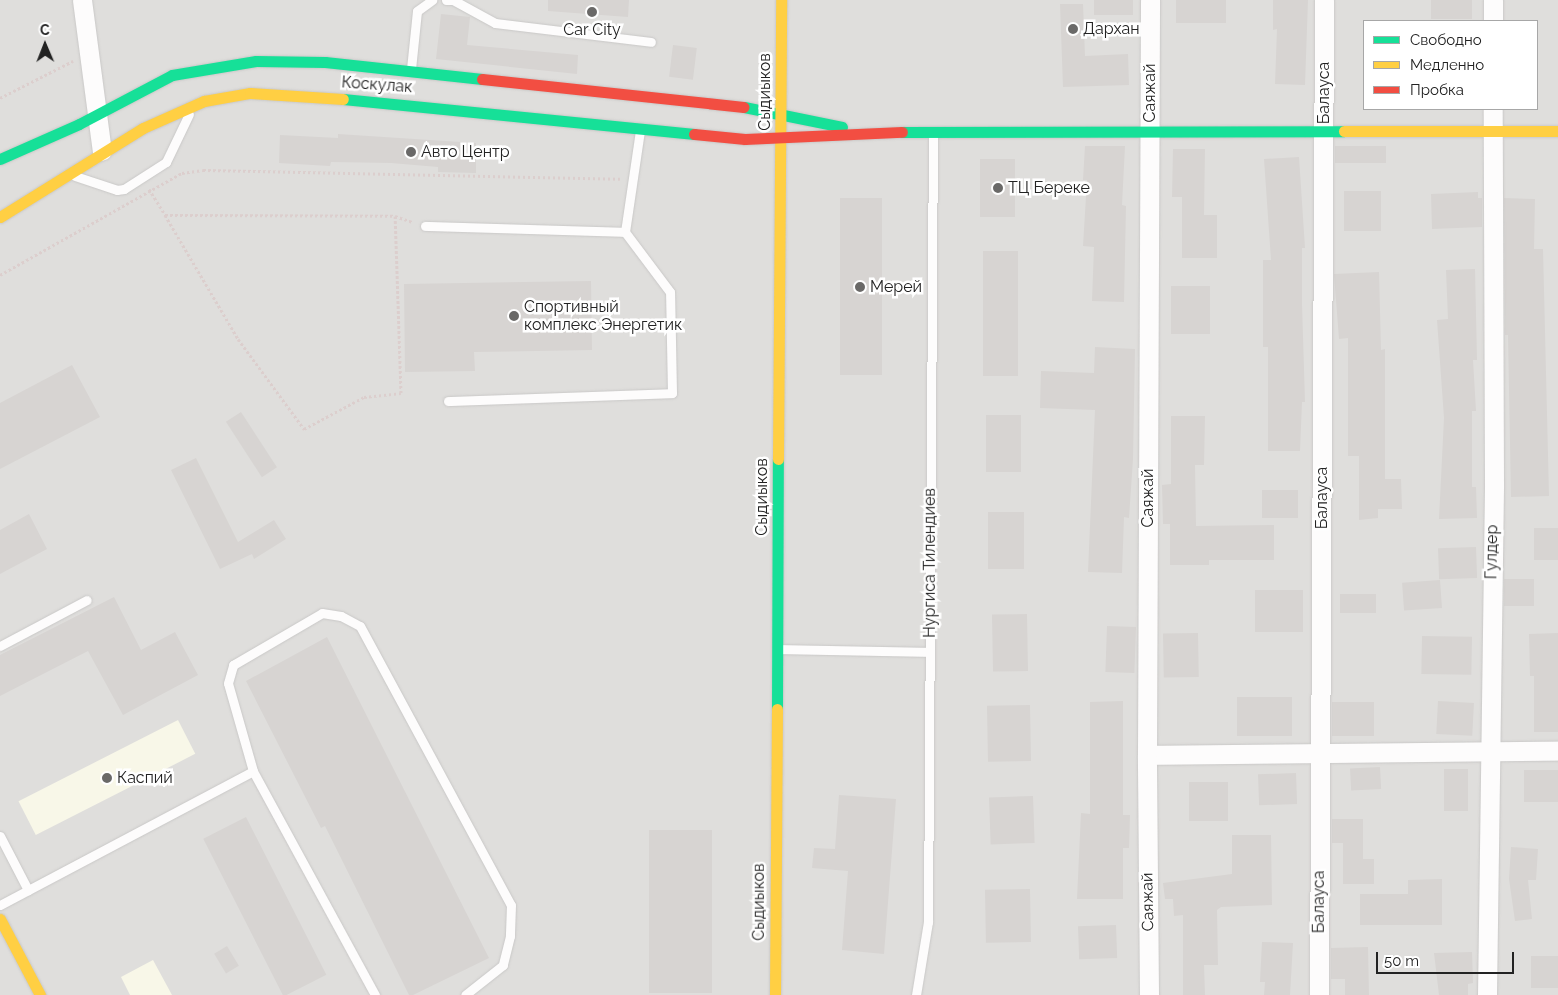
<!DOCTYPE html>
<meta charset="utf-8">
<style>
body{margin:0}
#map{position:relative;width:1558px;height:995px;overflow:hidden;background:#f0eeeb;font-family:Raleway,sans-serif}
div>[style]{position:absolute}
.residential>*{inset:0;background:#dfdedc}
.education>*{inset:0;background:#f8f7e8;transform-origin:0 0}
.building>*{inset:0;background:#d7d4d2;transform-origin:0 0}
.path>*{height:3px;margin-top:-1.5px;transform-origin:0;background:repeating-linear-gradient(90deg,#dccecd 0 2.5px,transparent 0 5px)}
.roads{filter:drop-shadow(0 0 1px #c9c8c7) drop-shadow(0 0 1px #c9c8c7)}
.lane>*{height:9px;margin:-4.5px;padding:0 4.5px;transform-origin:4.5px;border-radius:4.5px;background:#fdfcfc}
.street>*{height:19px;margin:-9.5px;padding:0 9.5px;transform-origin:9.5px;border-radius:9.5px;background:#fdfcfc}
.fast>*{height:11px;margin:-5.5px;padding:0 5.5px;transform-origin:5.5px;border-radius:5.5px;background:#16e098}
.slow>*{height:11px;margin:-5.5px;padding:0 5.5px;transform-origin:5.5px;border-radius:5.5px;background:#ffcf43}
.jam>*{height:11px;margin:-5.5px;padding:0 5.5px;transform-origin:5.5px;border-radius:5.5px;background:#f24e42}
.dots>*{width:14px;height:14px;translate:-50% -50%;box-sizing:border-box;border:2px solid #fff;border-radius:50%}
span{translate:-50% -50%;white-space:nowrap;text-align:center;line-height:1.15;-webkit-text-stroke:5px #fff;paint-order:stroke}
.poi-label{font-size:16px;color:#222}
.left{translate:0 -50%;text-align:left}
.street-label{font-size:16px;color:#222}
.legend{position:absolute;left:1363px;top:20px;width:175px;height:90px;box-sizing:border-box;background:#fff;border:1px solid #a7a7a7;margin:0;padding:6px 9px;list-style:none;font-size:15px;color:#222}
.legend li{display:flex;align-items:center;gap:10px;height:25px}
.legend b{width:25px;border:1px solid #a7a7a7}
.north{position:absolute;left:20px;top:20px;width:50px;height:50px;-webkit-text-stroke:4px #fff;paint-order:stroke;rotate:359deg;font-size:14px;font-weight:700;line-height:20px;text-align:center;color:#222}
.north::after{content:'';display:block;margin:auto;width:18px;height:22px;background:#222;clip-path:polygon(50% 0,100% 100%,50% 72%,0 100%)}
.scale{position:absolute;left:1376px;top:952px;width:138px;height:22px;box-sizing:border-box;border:2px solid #222;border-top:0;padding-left:6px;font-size:15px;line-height:18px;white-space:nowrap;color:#222;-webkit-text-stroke:4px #fff;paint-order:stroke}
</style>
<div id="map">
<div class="residential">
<div style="clip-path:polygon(evenodd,0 0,1558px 0,1558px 995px,0 995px,0 0,1364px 21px,1537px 21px,1537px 109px,1364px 109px,1364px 21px)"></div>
</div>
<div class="education">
<div style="left:178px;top:720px;width:38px;height:179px;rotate:63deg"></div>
<div style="clip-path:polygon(153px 960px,172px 995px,130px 995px,121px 977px)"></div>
</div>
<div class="building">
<div style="clip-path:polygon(548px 0,629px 0,628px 17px,548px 11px)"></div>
<div style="left:1094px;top:0;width:39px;height:15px"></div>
<div style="left:1176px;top:0;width:50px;height:23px"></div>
<div style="clip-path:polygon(1273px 0,1308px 0,1305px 85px,1275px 84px,1277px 29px,1273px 30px)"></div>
<div style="left:1431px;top:0;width:41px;height:19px"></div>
<div style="clip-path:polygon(1060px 4px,1083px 4px,1085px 56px,1128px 54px,1129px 85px,1063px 87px)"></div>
<div style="clip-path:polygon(441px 14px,470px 17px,467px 45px,578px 55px,577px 74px,436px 59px)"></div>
<div style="left:673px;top:45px;width:24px;height:32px;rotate:7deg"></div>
<div style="clip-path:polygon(338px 134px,476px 143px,476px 173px,438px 172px,438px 167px,391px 163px,331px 162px,330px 166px,279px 163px,280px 135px,338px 138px)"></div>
<div style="clip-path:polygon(1085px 146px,1125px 146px,1122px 205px,1126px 206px,1124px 302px,1092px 301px,1094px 247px,1083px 246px,1087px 180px,1083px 180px)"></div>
<div style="left:1335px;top:146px;width:51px;height:17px"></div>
<div style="clip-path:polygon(1173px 149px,1205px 149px,1204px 215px,1217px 215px,1217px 258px,1182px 258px,1182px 197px,1172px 197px)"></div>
<div style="clip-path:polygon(1299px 157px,1305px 248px,1302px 248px,1302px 304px,1305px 402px,1302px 402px,1300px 451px,1268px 451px,1268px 347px,1263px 347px,1263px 260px,1271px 260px,1264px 159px)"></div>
<div style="left:980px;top:159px;width:35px;height:58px"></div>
<div style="left:1344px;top:191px;width:37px;height:40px"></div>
<div style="clip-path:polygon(1478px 192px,1478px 198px,1482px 198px,1482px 227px,1432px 229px,1431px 194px)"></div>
<div style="left:840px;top:198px;width:42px;height:177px"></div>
<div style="clip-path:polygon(1504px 198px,1535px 199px,1534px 249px,1543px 249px,1549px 496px,1511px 497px,1508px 335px,1505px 335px)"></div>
<div style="left:983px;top:251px;width:35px;height:125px"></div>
<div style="clip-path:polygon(1475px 269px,1477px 360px,1473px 360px,1476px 411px,1472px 411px,1472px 487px,1476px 487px,1477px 518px,1439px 519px,1444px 418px,1437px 320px,1448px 319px,1446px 270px)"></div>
<div style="clip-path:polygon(1379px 272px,1381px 350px,1385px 349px,1385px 479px,1401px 479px,1402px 509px,1378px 509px,1378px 518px,1359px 520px,1359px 456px,1348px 456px,1348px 338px,1339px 339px,1334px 274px)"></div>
<div style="clip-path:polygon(591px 281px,592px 350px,474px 352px,475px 371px,405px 372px,404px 284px)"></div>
<div style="left:1171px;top:286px;width:39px;height:48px"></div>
<div style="clip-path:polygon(1095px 347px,1135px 349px,1133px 459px,1129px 518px,1124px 517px,1122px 573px,1088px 572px,1095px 410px,1040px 408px,1041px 371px,1094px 373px)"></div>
<div style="clip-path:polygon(72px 365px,100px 417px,0 469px,0 403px)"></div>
<div style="left:241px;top:412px;width:66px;height:18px;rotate:57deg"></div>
<div style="left:986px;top:415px;width:35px;height:57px"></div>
<div style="clip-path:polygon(1171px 416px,1205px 416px,1204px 465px,1195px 465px,1196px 526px,1274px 525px,1274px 560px,1209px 560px,1209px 565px,1170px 565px,1170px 524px,1163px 524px,1162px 485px,1171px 484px)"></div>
<div style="clip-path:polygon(196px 458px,238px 542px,274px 520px,286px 539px,254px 559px,252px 554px,220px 569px,171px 470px)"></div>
<div style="left:1262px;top:490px;width:36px;height:28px"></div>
<div style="left:988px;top:512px;width:36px;height:57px"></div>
<div style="clip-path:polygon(29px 514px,47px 549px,0 574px,0 530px)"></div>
<div style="left:1558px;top:528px;width:32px;height:24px;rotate:90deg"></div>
<div style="left:1476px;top:547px;width:31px;height:38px;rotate:88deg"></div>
<div style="left:1504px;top:579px;width:30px;height:27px"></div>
<div style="left:1440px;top:580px;width:28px;height:38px;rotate:86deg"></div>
<div style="left:1255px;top:590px;width:48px;height:42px"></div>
<div style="left:1340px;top:594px;width:36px;height:19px"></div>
<div style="clip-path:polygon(114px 597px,141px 650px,175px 632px,198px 675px,123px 715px,88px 651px,0 696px,0 655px)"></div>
<div style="left:1027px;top:614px;width:57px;height:35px;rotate:89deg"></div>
<div style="left:1107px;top:626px;width:29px;height:46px;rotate:2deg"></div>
<div style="left:1198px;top:633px;width:44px;height:35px;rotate:89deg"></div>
<div style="clip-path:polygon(1558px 633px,1558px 732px,1534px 732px,1534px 676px,1530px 676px,1529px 634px)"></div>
<div style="left:1422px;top:636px;width:50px;height:38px;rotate:1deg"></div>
<div style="clip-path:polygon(327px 637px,489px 958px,413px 995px,409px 995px,325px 826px,321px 828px,246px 681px)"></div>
<div style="left:1237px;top:697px;width:55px;height:39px"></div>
<div style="clip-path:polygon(1123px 701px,1123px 815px,1130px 815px,1129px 848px,1123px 848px,1123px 899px,1077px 899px,1081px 813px,1090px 814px,1090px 702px)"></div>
<div style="left:1438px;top:701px;width:36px;height:33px;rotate:3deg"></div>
<div style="left:1374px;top:702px;width:34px;height:42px;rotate:90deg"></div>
<div style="left:1030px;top:705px;width:56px;height:43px;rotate:89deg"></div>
<div style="left:1380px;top:767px;width:22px;height:30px;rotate:87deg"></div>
<div style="left:1444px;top:769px;width:24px;height:42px"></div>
<div style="left:1524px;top:770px;width:34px;height:32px"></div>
<div style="left:1296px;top:773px;width:31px;height:38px;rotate:88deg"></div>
<div style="left:1189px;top:782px;width:39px;height:39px"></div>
<div style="clip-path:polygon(839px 795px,896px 799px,884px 954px,842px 950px,848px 871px,812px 868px,814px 848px,835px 849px)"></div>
<div style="left:1033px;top:796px;width:47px;height:44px;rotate:88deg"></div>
<div style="left:246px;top:817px;width:177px;height:48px;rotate:63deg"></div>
<div style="clip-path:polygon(1332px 819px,1363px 819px,1363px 859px,1374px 859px,1374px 884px,1343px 884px,1343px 843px,1332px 843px)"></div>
<div style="left:649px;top:830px;width:63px;height:163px"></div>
<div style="clip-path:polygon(1232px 835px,1271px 835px,1272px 905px,1221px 907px,1217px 910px,1218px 965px,1204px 965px,1205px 995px,1183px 995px,1183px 915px,1174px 916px,1173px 899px,1165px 899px,1163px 883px,1232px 874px)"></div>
<div style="clip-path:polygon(1511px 847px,1538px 849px,1536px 880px,1528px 880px,1532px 919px,1515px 921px,1509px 879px)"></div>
<div style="clip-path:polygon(1442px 879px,1442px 925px,1360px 925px,1360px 894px,1408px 894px,1408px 880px)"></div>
<div style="left:1030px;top:889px;width:53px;height:45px;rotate:89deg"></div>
<div style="left:1116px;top:925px;width:33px;height:38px;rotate:88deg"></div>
<div style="clip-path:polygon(1262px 942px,1293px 943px,1290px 995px,1264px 995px,1265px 982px,1260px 982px)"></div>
<div style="left:227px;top:946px;width:23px;height:15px;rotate:59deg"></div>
<div style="clip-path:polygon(1368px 947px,1369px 995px,1345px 995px,1345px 979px,1331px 979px,1331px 948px)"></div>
<div style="clip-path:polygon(1472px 952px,1473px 983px,1468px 984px,1468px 995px,1439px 995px,1434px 953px)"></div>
<div style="left:1558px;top:956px;width:32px;height:27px;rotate:90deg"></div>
</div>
<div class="path">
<div style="left:0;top:98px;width:82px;rotate:-26.9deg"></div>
<div style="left:149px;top:189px;width:31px;rotate:58deg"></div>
<div style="left:165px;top:215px;width:230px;rotate:0.2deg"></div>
<div style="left:395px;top:216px;width:18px;rotate:19deg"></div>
<div style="left:165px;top:215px;width:144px;rotate:59.5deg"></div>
<div style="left:238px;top:339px;width:112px;rotate:53.7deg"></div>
<div style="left:304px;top:429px;width:68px;rotate:-28.1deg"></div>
<div style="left:364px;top:397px;width:37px;rotate:-6deg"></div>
<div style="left:401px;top:393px;width:177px;rotate:-91.9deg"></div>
<div style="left:0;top:275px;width:209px;rotate:-29.3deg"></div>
<div style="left:182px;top:173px;width:21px;rotate:-8deg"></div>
<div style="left:203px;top:170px;width:417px;rotate:1.2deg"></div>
</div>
<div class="roads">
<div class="lane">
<div style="left:446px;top:0;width:7px"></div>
<div style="left:453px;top:0;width:48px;rotate:28.7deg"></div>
<div style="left:495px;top:23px;width:157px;rotate:6.9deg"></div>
<div style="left:411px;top:69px;width:58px;rotate:-84.1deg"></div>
<div style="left:417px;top:11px;width:19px;rotate:-36deg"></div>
<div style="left:75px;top:176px;width:44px;rotate:18.4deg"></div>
<div style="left:117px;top:190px;width:7px;rotate:-8deg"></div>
<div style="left:124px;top:189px;width:50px;rotate:-32.7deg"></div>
<div style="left:166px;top:162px;width:53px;rotate:-64.4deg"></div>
<div style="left:425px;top:226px;width:200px;rotate:1.7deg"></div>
<div style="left:625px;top:232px;width:102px;rotate:-81.6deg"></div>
<div style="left:448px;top:401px;width:224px;rotate:-2deg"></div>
<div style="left:672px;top:393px;width:101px;rotate:-91.1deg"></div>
<div style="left:670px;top:292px;width:75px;rotate:-126.9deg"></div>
<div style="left:0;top:646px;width:98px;rotate:-27.9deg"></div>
<div style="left:780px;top:649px;width:150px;rotate:1.1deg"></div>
<div style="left:0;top:836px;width:61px;rotate:62.6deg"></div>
<div style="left:0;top:905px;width:286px;rotate:-27.9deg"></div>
<div style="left:375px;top:995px;width:255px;rotate:-118.6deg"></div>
<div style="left:253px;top:771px;width:91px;rotate:-105.9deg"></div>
<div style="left:228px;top:683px;width:19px;rotate:-74deg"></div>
<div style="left:233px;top:665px;width:103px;rotate:-30.3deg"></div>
<div style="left:322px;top:613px;width:19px;rotate:9deg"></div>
<div style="left:341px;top:616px;width:21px;rotate:28deg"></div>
<div style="left:360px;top:626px;width:317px;rotate:61.6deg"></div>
<div style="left:511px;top:905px;width:31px;rotate:92deg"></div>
<div style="left:510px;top:936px;width:30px;rotate:104deg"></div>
<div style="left:503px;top:965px;width:48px;rotate:141.7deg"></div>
<div style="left:916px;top:995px;width:74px;rotate:-80.7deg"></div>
<div style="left:928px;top:922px;width:788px;rotate:-89.64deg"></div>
</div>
<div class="street">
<div style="left:82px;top:0;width:152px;rotate:82.5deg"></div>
<div style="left:1493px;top:21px;width:21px;rotate:-90deg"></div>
<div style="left:1147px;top:755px;width:411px;rotate:-0.6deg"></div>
<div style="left:1149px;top:995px;width:240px;rotate:-90.5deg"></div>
<div style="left:1147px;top:755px;width:755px;rotate:-89.77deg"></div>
<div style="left:1319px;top:995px;width:995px;rotate:-89.71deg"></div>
<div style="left:1487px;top:995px;width:510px;rotate:-89.21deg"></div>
<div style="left:1494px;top:485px;width:376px;rotate:-90.2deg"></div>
</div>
<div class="fast">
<div style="left:343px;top:99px;width:353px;rotate:5.7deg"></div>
<div style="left:744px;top:107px;width:100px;rotate:11.5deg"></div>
<div style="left:902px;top:132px;width:442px;rotate:-0.1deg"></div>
<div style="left:0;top:159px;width:86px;rotate:-23.9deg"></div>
<div style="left:79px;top:124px;width:105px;rotate:-27.8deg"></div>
<div style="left:172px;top:75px;width:85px;rotate:-9.5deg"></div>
<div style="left:256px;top:61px;width:69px;rotate:0.8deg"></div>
<div style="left:325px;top:62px;width:158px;rotate:6.2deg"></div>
<div style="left:777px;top:709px;width:250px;rotate:-89.8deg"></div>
</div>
<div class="slow">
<div style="left:1344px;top:131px;width:214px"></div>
<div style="left:0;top:217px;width:168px;rotate:-31.9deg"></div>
<div style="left:143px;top:128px;width:67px;rotate:-23.9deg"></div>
<div style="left:204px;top:101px;width:47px;rotate:-9.9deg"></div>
<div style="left:250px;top:93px;width:93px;rotate:3.7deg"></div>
<div style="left:778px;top:459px;width:459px;rotate:-89.6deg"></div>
<div style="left:0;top:919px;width:86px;rotate:62.2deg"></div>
<div style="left:775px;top:995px;width:286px;rotate:-89.6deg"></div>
</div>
<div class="jam">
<div style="left:482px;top:79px;width:263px;rotate:6.1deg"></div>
<div style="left:694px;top:134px;width:51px;rotate:5.6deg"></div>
<div style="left:745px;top:139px;width:157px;rotate:-2.6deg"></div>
</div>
</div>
<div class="dots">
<div style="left:592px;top:12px;background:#6a6968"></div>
<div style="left:1073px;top:29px;background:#6a6968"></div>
<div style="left:411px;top:152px;background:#6a6968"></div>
<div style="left:998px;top:188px;background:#6a6968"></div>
<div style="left:860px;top:287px;background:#6a6968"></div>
<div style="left:514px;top:316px;background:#6a6968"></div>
<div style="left:107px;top:778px;background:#6a6968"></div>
</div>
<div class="poi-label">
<span class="left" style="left:1083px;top:29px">Дархан</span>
<span style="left:592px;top:30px">Car City</span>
<span class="left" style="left:421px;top:152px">Авто Центр</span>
<span class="left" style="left:1008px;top:188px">ТЦ Береке</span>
<span class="left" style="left:870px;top:287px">Мерей</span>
<span class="left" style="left:524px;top:316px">Спортивный<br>комплекс Энергетик</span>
<span class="left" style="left:117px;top:778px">Каспий</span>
</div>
<div class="street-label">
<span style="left:377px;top:85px;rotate:4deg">Коскулак</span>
<span style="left:765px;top:92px;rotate:-90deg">Сыдиыков</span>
<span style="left:1150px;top:93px;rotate:-90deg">Саяжай</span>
<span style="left:1324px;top:93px;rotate:-90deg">Балауса</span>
<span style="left:762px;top:497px;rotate:-90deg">Сыдиыков</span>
<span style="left:1148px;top:498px;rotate:-90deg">Саяжай</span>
<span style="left:1322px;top:498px;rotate:-90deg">Балауса</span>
<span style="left:1492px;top:552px;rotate:-89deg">Гулдер</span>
<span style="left:930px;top:563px;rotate:-90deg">Нургиса Тилендиев</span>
<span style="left:759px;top:902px;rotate:-90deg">Сыдиыков</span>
<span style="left:1148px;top:902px;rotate:-91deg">Саяжай</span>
<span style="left:1319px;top:902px;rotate:-90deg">Балауса</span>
</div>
<ul class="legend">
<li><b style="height:6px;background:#16e098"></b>Свободно</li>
<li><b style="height:6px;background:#ffcf43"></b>Медленно</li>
<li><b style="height:6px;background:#f24e42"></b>Пробка</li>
</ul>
<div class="north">С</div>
<div class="scale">50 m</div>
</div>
